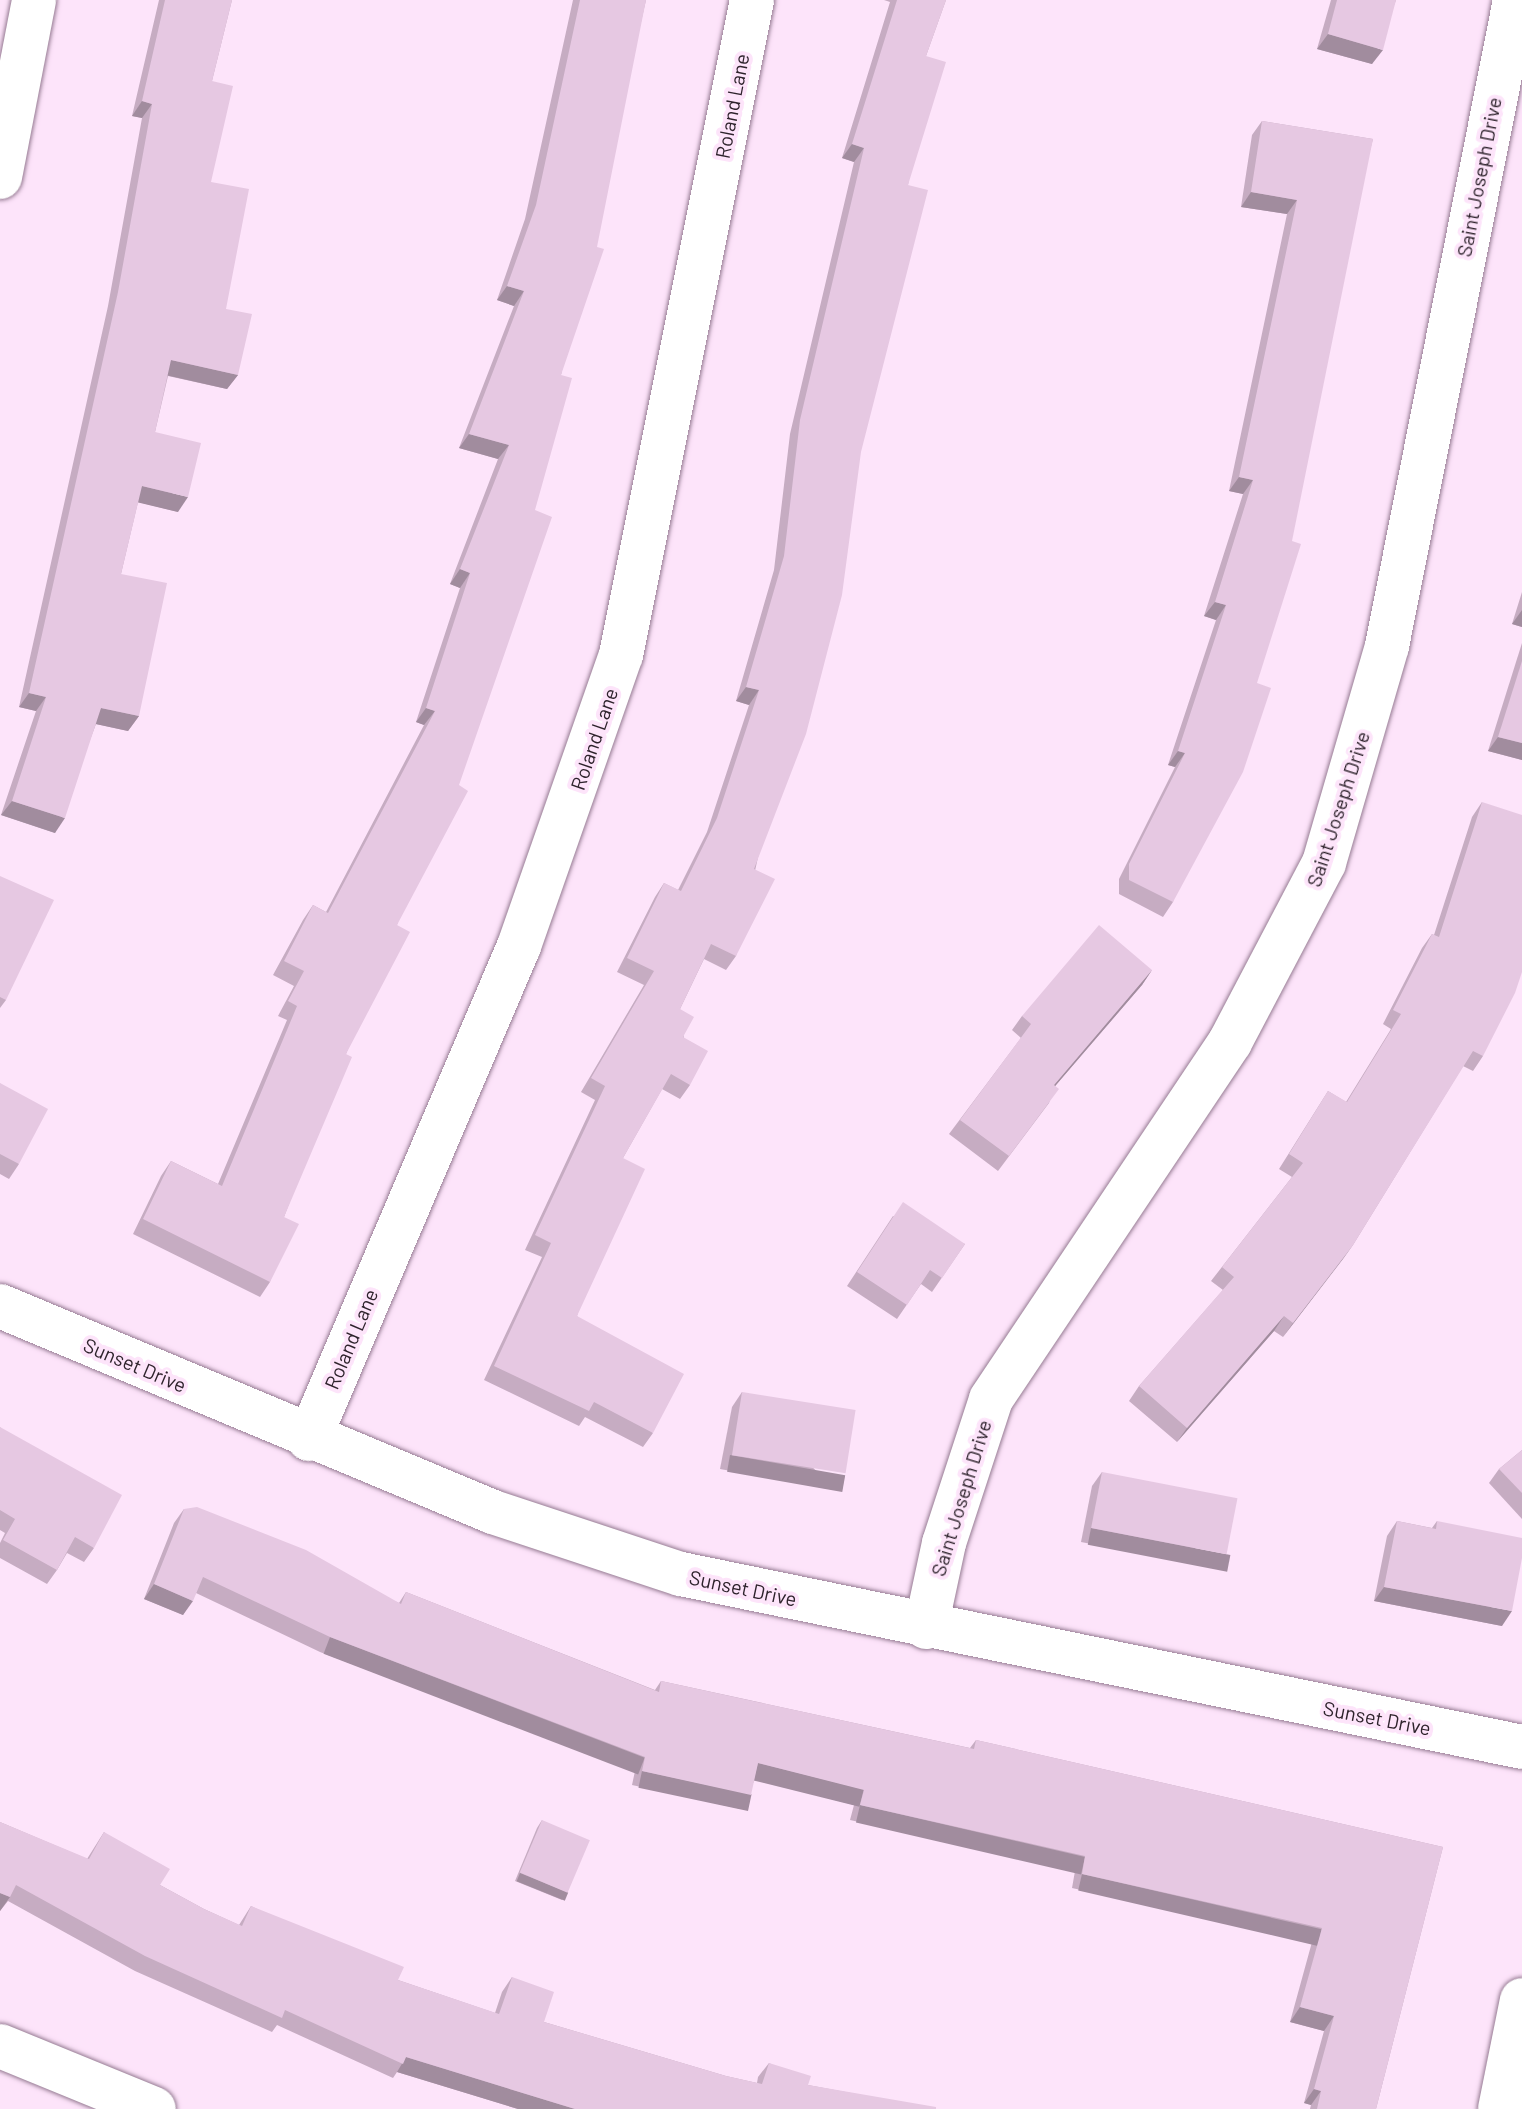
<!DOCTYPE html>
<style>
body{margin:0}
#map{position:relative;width:1522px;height:2109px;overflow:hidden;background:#fde4fa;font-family:Barlow,sans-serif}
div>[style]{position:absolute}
.roads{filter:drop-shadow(0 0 2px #967b93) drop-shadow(0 0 2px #967b93)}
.minor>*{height:44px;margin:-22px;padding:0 22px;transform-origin:22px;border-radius:22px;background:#fff}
.wall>*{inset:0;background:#c6acc2}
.shaded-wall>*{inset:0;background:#a18c9e;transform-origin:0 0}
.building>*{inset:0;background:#e6c8e2;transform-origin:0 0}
span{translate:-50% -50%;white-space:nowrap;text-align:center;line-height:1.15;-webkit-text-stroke:8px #fde4fa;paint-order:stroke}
.street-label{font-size:20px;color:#2e232c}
</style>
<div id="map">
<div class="roads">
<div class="minor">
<div style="left:0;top:177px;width:180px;rotate:-79.1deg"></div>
<div style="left:0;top:1306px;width:534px;rotate:22.68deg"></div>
<div style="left:493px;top:1512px;width:198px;rotate:18.3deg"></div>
<div style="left:681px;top:1574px;width:859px;rotate:11.62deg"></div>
<div style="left:309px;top:1439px;width:536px;rotate:-66.93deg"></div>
<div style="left:519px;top:946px;width:308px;rotate:-70.7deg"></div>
<div style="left:621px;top:655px;width:668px;rotate:-78.69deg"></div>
<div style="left:926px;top:1627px;width:86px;rotate:-77.9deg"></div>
<div style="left:944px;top:1543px;width:151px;rotate:-71.9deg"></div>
<div style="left:991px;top:1399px;width:430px;rotate:-56.2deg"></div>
<div style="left:1230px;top:1042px;width:202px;rotate:-62.3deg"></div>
<div style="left:1324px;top:863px;width:226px;rotate:-73.8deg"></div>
<div style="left:1387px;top:646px;width:659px;rotate:-78.79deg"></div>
<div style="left:0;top:2046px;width:166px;rotate:22.2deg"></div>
<div style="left:1500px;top:2109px;width:111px;rotate:-78.6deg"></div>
</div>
</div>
<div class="wall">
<div style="clip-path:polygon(159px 0,232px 0,212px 81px,211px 182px,226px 309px,238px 375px,227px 389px,168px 376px,155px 432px,178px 512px,138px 502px,121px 574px,139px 716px,128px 731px,96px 724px,55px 833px,1px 815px,36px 711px,19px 707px,108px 306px,142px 118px,132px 116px)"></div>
<div style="clip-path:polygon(573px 0,646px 0,561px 375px,397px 925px,346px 1054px,284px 1217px,270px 1282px,260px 1297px,133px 1234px,161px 1176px,171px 1161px,218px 1184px,287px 1020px,278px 1016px,294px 986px,273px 975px,303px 920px,313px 905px,326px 912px,424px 725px,416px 722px,460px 588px,450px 584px,498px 459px,459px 448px,514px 306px,497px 300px,525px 219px)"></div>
<div style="clip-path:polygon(884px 0,946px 0,926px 56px,908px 185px,736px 956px,726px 970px,704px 959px,680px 1009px,690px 1085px,680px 1099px,662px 1089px,623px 1158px,577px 1316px,653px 1433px,643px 1447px,585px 1417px,579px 1426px,484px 1380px,542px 1257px,525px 1250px,595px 1100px,581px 1092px,644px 985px,617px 972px,655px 897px,664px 883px,678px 890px,707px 832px,749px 705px,736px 701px,774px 570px,790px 434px,854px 162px,842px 158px,890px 2px)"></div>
<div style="clip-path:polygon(1331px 0,1396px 0,1372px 64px,1317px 49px)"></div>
<div style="clip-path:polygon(1262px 121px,1373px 139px,1173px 902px,1163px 917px,1119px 894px,1119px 879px,1175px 767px,1168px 765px,1216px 620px,1204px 616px,1243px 494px,1229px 491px,1287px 214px,1241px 207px,1252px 135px)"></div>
<div style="clip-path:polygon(1522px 592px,1522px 627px,1512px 624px)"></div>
<div style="clip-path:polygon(1522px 643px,1522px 760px,1488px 751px)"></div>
<div style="clip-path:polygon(1482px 802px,1483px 1056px,1473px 1071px,1463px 1066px,1353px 1245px,1283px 1337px,1274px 1331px,1177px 1442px,1129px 1401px,1139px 1386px,1223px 1290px,1211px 1281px,1292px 1177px,1279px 1169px,1328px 1091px,1346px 1102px,1391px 1029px,1383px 1024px,1422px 948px,1432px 934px,1434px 935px,1472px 817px)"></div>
<div style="clip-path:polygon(0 876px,6px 1000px,0 1008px)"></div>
<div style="clip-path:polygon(1152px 970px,1142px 985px,1055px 1086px,1049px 1103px,998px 1171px,949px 1134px,1021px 1038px,1012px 1030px,1022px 1016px)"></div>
<div style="clip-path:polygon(0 1083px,19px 1164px,9px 1179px,0 1174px)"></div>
<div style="clip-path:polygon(893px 1216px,965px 1244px,932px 1292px,921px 1284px,897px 1319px,847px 1286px)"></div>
<div style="clip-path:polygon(742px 1392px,834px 1490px,720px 1469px,732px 1407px)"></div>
<div style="clip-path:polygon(0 1427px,94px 1548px,84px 1562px,67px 1553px,57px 1570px,47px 1584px,0 1558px,0 1543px,5px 1533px,0 1530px)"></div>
<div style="clip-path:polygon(1522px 1450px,1522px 1519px,1489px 1483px,1499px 1469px)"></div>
<div style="clip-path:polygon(1102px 1472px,1220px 1569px,1081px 1542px,1092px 1486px)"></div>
<div style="clip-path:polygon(184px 1509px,399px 1603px,406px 1592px,655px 1690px,661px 1681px,970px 1748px,976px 1740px,1443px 1847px,1376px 2109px,1310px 2109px,1311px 2105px,1304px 2103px,1324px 2031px,1290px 2022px,1312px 1942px,1072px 1888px,1075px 1871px,850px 1820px,854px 1805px,755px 1779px,741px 1809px,632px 1785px,635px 1771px,320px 1652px,196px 1593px,183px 1615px,144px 1599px,174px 1523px)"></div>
<div style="clip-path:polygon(1397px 1521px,1432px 1528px,1437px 1521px,1502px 1626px,1374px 1601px,1387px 1536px)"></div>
<div style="clip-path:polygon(542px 1820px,568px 1892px,562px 1900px,515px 1881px,537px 1828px)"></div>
<div style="clip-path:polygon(0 1822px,87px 1859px,104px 1832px,160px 1885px,204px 1909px,239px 1925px,251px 1906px,398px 1980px,495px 2013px,502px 1992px,512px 1977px,544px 2022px,726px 2076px,757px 2083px,758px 2077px,769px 2063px,808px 2085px,936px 2109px,518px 2109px,397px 2072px,393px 2078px,277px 2025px,272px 2032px,135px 1971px,8px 1901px,0 1911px)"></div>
</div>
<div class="shaded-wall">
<div style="clip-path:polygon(1328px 34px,1383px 50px,1372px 64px,1317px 49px)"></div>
<div style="clip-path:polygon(142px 101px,152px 104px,142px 118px,132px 116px)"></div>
<div style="clip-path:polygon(852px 144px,864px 148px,854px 162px,842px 158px)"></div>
<div style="clip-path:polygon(1251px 192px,1297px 200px,1287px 214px,1241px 207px)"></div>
<div style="clip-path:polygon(507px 286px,524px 291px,514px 306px,497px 300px)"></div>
<div style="clip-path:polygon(171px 360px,238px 375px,227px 389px,161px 374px)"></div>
<div style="clip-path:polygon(469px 434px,509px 445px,498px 459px,459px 448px)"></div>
<div style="clip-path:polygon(1239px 477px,1253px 480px,1243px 494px,1229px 491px)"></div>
<div style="clip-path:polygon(142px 486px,188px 497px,178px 512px,132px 501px)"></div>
<div style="clip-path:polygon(460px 569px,470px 573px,460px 588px,450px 584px)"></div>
<div style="clip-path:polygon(1215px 602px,1226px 605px,1216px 620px,1204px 616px)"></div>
<div style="clip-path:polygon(1522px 610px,1522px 627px,1512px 624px)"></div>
<div style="clip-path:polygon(746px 687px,759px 690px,749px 705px,736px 701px)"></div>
<div style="clip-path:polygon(29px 693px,46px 697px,36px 711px,19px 707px)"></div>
<div style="clip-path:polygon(101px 708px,139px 716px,128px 731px,91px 723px)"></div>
<div style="clip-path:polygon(426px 708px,435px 711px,424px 725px,416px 722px)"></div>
<div style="clip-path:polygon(1498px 737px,1522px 743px,1522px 760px,1488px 751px)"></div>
<div style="clip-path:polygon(1178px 751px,1185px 753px,1175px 767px,1168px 765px)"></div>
<div style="clip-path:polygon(12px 801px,65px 818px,55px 833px,1px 815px)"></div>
<div style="clip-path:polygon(1152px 970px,1142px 985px,1044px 1099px,1054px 1085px)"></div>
<div style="clip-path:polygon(1353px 1245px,1343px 1259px,1283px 1337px,1293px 1323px)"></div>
<div style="clip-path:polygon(1284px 1316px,1274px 1331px,1177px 1442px,1187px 1428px)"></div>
<div style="left:730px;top:1455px;width:117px;height:17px;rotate:10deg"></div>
<div style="left:1091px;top:1528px;width:142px;height:17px;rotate:11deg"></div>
<div style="clip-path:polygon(154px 1584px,193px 1601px,183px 1615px,144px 1599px)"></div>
<div style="clip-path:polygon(1384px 1587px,1512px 1611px,1502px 1626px,1374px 1601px)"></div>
<div style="left:330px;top:1637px;width:337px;height:18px;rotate:21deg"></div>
<div style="left:758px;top:1763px;width:109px;height:18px;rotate:14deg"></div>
<div style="left:642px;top:1771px;width:112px;height:17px;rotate:12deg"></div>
<div style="left:860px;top:1805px;width:231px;height:18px;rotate:13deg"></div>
<div style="left:520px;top:1873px;width:52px;height:9px;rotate:22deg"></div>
<div style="left:1082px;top:1874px;width:246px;height:17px;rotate:13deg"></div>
<div style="clip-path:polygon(0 1893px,10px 1897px,0 1911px)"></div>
<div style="clip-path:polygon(1300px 2007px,1334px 2016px,1324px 2031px,1290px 2022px)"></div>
<div style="clip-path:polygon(406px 2057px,575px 2109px,518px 2109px,397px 2072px)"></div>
<div style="clip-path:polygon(1314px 2089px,1321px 2091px,1311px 2105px,1304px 2103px)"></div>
</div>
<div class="building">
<div style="clip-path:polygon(165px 0,232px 0,212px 81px,233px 86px,211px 182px,249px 189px,226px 309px,252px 314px,238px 375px,171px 360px,155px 432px,201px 443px,188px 497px,142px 486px,121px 574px,167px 583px,139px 716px,101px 708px,65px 818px,12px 801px,46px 697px,29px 693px,118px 292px,152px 104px,142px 101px)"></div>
<div style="clip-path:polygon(580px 0,646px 0,597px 247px,604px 249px,561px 375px,572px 378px,535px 510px,552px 517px,459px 785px,468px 791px,397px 925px,410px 932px,346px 1054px,352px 1057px,284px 1217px,299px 1224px,270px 1282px,143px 1219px,171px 1161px,222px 1186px,297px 1006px,288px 1001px,304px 971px,284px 961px,313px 905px,328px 913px,435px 711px,426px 708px,470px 573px,460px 569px,509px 445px,469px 434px,524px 291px,507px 286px,536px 205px)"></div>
<div style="clip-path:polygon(897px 0,946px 0,926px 56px,946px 62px,908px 185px,928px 190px,861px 452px,842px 595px,806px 734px,754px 869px,775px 879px,736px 956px,711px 944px,680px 1009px,694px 1017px,683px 1037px,708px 1051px,690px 1085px,671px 1074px,623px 1158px,645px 1169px,577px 1316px,684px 1374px,653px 1433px,594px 1402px,589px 1411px,494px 1366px,551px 1243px,535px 1235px,605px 1086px,591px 1078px,654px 971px,627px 958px,664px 883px,681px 891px,717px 818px,759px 690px,746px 687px,784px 556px,800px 420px,864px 148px,852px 144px)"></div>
<div style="clip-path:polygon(1337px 0,1396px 0,1383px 50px,1328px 34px)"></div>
<div style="clip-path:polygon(1262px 121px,1373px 139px,1292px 541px,1301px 544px,1257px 683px,1271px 688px,1243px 772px,1173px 902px,1129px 880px,1129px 864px,1185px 753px,1178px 751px,1226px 605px,1215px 602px,1253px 480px,1239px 477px,1297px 200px,1251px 192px)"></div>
<div style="clip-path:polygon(1522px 661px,1522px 743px,1498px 737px)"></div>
<div style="clip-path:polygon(1482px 802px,1522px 815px,1522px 972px,1515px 993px,1483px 1056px,1473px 1051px,1353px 1245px,1293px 1323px,1284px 1316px,1187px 1428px,1139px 1386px,1234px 1277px,1222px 1267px,1303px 1163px,1289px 1154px,1328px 1091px,1347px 1102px,1401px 1014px,1393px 1010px,1432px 934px,1439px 937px)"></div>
<div style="clip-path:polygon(0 876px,54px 900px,6px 1000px,0 997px)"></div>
<div style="clip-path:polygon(1099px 925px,1152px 970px,1054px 1085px,1059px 1089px,1009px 1156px,960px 1120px,1031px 1024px,1022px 1016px)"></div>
<div style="clip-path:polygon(0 1083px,48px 1109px,19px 1164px,0 1154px)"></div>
<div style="clip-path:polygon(903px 1202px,965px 1244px,942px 1278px,930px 1270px,907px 1305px,857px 1272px)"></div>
<div style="left:742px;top:1392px;width:115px;height:64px;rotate:9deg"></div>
<div style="clip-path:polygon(0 1427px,122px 1495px,94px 1548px,75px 1537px,57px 1570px,3px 1540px,15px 1519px,0 1510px)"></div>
<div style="clip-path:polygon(1522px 1450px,1522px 1493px,1499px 1469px)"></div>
<div style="left:1102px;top:1472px;width:138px;height:57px;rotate:11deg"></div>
<div style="clip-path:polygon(197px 1507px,306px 1550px,401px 1604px,406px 1592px,659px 1692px,661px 1681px,974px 1749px,976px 1740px,1443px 1847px,1376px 2109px,1317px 2109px,1321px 2091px,1314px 2089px,1334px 2016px,1300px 2007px,1322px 1928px,1082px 1874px,1085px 1856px,860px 1805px,864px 1790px,758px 1763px,751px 1795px,642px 1771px,645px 1757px,330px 1637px,203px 1577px,193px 1601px,154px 1584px,184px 1509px)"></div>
<div style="clip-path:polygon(1397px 1521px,1436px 1529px,1437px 1521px,1522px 1538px,1522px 1558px,1512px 1611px,1384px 1587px)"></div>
<div style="left:542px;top:1820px;width:52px;height:57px;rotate:23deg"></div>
<div style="clip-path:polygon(0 1822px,89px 1859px,104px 1832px,170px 1869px,160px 1885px,204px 1909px,242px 1926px,251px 1906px,404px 1967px,398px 1980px,499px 2014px,512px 1977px,554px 1992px,544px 2022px,726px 2076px,762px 2084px,769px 2063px,811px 2076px,808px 2085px,936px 2107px,936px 2109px,575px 2109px,406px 2057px,403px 2064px,285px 2010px,282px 2018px,145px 1956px,16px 1885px,10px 1897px,0 1893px)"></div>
</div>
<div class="street-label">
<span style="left:732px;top:106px;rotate:-79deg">Roland Lane</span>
<span style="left:1479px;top:177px;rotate:-79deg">Saint Joseph Drive</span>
<span style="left:594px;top:739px;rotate:-71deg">Roland Lane</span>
<span style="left:1338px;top:809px;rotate:-72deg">Saint Joseph Drive</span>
<span style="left:351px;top:1339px;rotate:-67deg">Roland Lane</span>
<span style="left:135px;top:1365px;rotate:23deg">Sunset Drive</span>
<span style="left:961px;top:1498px;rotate:-73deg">Saint Joseph Drive</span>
<span style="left:743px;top:1588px;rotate:12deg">Sunset Drive</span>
<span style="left:1377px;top:1718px;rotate:11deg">Sunset Drive</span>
</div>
</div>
